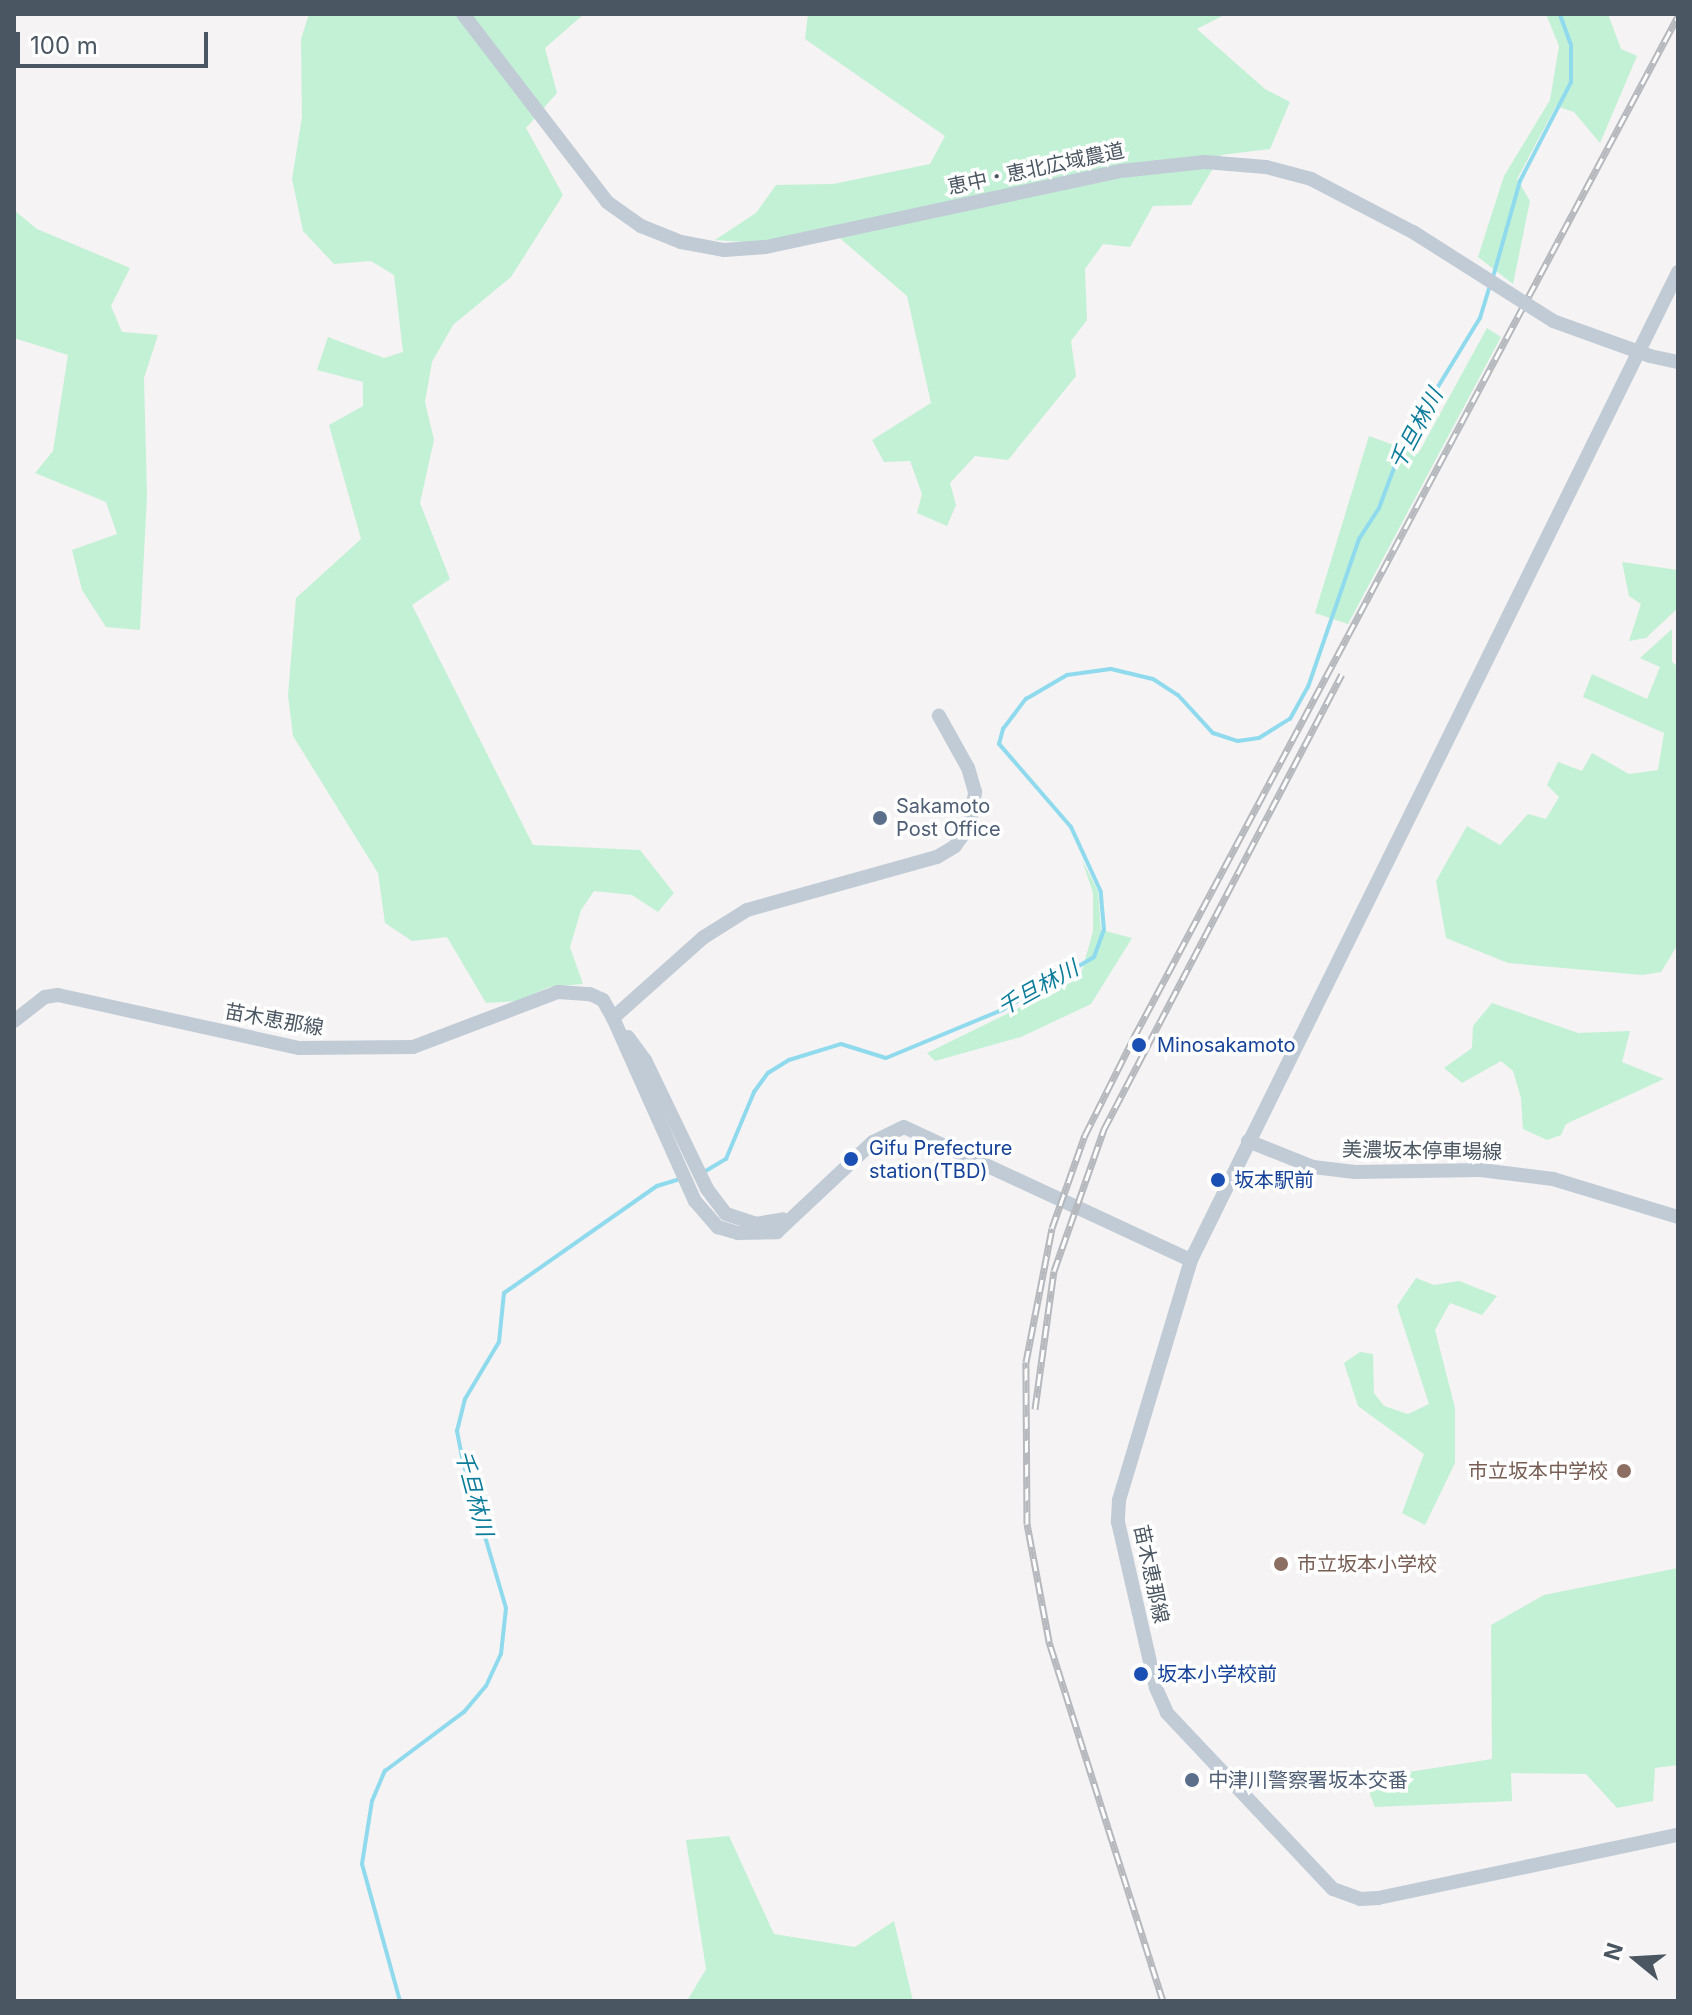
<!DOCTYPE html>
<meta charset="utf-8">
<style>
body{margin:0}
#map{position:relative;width:1692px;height:2015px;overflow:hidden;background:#f5f3f3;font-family:Inter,"Noto Sans JP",sans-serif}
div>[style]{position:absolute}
.green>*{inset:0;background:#c3f1d5}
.stream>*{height:4px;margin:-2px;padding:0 2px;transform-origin:2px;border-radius:2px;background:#90daee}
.secondary>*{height:14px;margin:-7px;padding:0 7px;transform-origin:7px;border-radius:7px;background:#c1cbd6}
.rail>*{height:7px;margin-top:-3.5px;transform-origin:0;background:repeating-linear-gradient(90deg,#fff 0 12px,#b5b8bd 0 24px);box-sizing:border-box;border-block:2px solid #b5b8bd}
.secondary-bridge>*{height:14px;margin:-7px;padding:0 7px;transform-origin:7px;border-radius:7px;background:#c1cbd6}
.dots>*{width:22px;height:22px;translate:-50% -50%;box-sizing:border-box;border:4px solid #fff;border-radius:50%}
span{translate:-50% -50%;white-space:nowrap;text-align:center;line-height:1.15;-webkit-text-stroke:7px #fff;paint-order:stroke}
.street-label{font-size:20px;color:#4a5661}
.service-label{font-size:20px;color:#4e5e75}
.left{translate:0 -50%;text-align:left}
.transit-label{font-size:20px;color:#164399}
.education-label{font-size:20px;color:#785e54}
.right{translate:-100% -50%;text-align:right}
.water-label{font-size:22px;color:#0c7c9b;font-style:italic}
.frame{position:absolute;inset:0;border:16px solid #4a5661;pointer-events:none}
.north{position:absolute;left:1596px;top:1919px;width:80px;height:80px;-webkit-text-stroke:6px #fff;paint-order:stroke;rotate:288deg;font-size:22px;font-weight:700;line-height:32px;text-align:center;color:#4a5661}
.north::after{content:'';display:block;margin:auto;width:28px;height:36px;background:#4a5661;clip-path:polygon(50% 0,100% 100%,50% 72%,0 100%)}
.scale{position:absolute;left:16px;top:32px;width:192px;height:36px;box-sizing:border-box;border:4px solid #4a5661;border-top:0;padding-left:10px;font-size:24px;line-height:28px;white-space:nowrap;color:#4a5661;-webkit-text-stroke:6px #fff;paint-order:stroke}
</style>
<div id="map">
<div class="green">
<div style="clip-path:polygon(309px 14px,584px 14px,545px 48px,557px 93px,526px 128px,563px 195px,511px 277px,453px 325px,432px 362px,425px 402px,434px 440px,420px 503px,450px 579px,412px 605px,533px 845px,640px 850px,674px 893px,658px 912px,632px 895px,594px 891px,581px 910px,570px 947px,583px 984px,549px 987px,517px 1001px,486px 1003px,447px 937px,412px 941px,385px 923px,378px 873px,293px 736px,288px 695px,296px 598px,361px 539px,329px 425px,363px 406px,363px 382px,317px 370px,328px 337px,384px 358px,403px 352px,394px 275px,371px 261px,334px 264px,303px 231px,292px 179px,302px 117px,301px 39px)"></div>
<div style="clip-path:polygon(808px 14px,1226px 14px,1197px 29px,1265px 89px,1290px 102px,1270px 149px,1221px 155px,1191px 205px,1153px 206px,1130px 247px,1103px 244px,1085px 269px,1087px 320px,1071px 341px,1076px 376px,1008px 460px,975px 456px,950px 483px,956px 505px,947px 526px,917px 513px,922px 494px,910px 461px,884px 462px,872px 440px,931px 403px,907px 296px,827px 227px,761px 243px,715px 240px,756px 213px,776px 185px,833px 184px,930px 164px,945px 136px,805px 39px)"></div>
<div style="clip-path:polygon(1546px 14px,1608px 14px,1621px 49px,1637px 56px,1600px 143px,1574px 112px,1556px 106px,1517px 179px,1530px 201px,1513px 284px,1478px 257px,1504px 176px,1550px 100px,1559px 46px)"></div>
<div style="clip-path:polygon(14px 210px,37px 229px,130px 268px,111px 306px,122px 332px,158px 335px,144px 378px,147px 496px,140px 630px,106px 627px,82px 590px,72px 550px,117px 534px,106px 502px,35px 473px,53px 451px,68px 355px,14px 338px)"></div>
<div style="clip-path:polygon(1487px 328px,1501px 337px,1348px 624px,1315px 613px,1369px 436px,1418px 454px)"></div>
<div style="clip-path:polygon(1622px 562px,1678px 570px,1678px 608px,1646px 638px,1629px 641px,1641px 604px,1629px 596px)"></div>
<div style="clip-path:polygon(1672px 629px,1672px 662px,1678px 667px,1678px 944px,1661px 972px,1642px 975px,1508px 963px,1446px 938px,1436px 881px,1467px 826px,1500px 845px,1528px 814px,1546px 819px,1559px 797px,1547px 785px,1558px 762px,1582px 771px,1592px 753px,1629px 774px,1658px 770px,1664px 733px,1583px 697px,1592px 674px,1647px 699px,1660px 667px,1640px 658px)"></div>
<div style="clip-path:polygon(1082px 860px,1098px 891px,1101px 930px,1132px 938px,1091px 1004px,1021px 1037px,935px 1061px,927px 1053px,1080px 978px,1093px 931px,1093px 893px)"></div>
<div style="clip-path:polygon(1492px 1003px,1578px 1033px,1630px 1031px,1622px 1062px,1664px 1079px,1566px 1124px,1561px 1135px,1547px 1140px,1523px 1129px,1521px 1098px,1513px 1071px,1501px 1061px,1462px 1083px,1444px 1068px,1472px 1048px,1473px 1026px)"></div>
<div style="clip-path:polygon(1416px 1278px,1434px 1285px,1459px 1281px,1497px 1296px,1482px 1315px,1450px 1303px,1435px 1330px,1455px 1408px,1455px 1463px,1425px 1525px,1402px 1513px,1424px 1454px,1358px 1406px,1344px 1363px,1360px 1352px,1373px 1354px,1374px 1393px,1384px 1406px,1408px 1414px,1429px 1404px,1397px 1306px)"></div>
<div style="clip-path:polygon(1678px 1568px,1678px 1765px,1655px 1768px,1653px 1801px,1617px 1808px,1586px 1774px,1511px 1773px,1512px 1801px,1375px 1807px,1364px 1779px,1492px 1759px,1491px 1625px,1544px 1595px)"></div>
<div style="clip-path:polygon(729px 1836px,774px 1934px,855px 1947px,894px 1921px,913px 2001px,687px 2001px,706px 1969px,686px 1840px)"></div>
</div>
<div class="stream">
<div style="left:1493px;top:277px;width:100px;rotate:-74.3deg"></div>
<div style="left:1520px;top:181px;width:111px;rotate:-62.7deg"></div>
<div style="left:1571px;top:82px;width:37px;rotate:-90deg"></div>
<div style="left:1571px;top:45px;width:33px;rotate:-110deg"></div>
<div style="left:704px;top:1172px;width:26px;rotate:-31deg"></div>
<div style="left:726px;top:1159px;width:73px;rotate:-67.3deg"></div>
<div style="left:754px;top:1092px;width:24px;rotate:-54deg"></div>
<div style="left:768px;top:1073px;width:25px;rotate:-32deg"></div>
<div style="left:789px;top:1060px;width:54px;rotate:-17.1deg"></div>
<div style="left:841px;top:1044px;width:47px;rotate:17.3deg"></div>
<div style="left:886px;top:1058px;width:126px;rotate:-22.5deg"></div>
<div style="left:1002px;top:1010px;width:106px;rotate:-29.9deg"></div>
<div style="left:1094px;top:957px;width:29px;rotate:-70deg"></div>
<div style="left:1104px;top:930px;width:38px;rotate:-95deg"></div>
<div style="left:1101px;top:892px;width:72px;rotate:-114.8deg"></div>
<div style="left:1071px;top:827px;width:110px;rotate:-130.9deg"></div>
<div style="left:999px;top:744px;width:16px;rotate:-75deg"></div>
<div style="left:1003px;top:729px;width:38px;rotate:-53deg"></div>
<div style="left:1026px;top:699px;width:48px;rotate:-30.3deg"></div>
<div style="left:1067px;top:675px;width:44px;rotate:-7.8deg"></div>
<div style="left:1111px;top:669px;width:43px;rotate:13.4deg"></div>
<div style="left:1153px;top:679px;width:30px;rotate:33deg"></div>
<div style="left:1178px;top:695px;width:52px;rotate:47.4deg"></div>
<div style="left:1213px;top:733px;width:26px;rotate:18deg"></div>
<div style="left:1238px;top:741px;width:21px;rotate:-8deg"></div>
<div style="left:1259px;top:738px;width:36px;rotate:-32deg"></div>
<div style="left:1290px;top:719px;width:37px;rotate:-61deg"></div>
<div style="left:1308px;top:687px;width:157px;rotate:-71deg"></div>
<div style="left:1359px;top:539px;width:37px;rotate:-57deg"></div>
<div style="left:1379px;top:508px;width:68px;rotate:-69.4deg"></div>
<div style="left:1403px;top:444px;width:148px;rotate:-58.6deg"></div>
<div style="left:1480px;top:318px;width:34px;rotate:-73deg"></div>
<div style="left:400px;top:2001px;width:142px;rotate:-105.5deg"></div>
<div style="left:362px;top:1864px;width:64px;rotate:-81deg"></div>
<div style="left:372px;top:1801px;width:33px;rotate:-67deg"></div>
<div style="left:385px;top:1771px;width:99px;rotate:-36.8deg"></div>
<div style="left:464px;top:1712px;width:34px;rotate:-50deg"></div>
<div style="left:486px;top:1686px;width:35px;rotate:-65deg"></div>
<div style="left:501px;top:1654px;width:46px;rotate:-83.8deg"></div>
<div style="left:506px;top:1608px;width:152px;rotate:-106.4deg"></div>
<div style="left:463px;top:1462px;width:32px;rotate:-101deg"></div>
<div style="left:457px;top:1431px;width:33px;rotate:-76deg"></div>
<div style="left:465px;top:1399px;width:66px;rotate:-59.2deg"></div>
<div style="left:499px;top:1342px;width:49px;rotate:-84.2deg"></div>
<div style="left:504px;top:1293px;width:187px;rotate:-35deg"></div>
<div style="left:657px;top:1186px;width:24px;rotate:-17deg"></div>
</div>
<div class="secondary">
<div style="left:463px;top:14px;width:237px;rotate:52.5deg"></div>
<div style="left:607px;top:202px;width:42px;rotate:35.2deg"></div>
<div style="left:641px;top:226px;width:43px;rotate:21.8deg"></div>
<div style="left:681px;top:242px;width:44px;rotate:10.5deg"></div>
<div style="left:724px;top:250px;width:42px;rotate:-4.1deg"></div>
<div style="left:766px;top:247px;width:363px;rotate:-12.1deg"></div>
<div style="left:1121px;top:171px;width:84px;rotate:-6.1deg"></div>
<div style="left:1205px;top:162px;width:61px;rotate:4.7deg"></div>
<div style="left:1266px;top:167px;width:47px;rotate:14.9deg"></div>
<div style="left:1311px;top:179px;width:115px;rotate:27.5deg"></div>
<div style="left:1678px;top:272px;width:1102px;rotate:116.24deg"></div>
<div style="left:1191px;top:1260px;width:251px;rotate:106.7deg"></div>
<div style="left:1119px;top:1500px;width:22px;rotate:93deg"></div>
<div style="left:1118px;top:1522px;width:170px;rotate:77.1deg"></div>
<div style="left:1156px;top:1688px;width:27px;rotate:66deg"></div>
<div style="left:1167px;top:1713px;width:242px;rotate:46.7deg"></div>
<div style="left:1333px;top:1889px;width:29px;rotate:20deg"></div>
<div style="left:1360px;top:1899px;width:18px;rotate:-3deg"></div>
<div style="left:1378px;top:1898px;width:307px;rotate:-11.9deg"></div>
<div style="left:1650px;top:356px;width:29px;rotate:12deg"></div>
<div style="left:613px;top:1018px;width:122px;rotate:-41.7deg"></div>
<div style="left:704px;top:937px;width:51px;rotate:-32.1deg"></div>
<div style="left:747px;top:910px;width:197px;rotate:-15.6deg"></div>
<div style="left:937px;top:857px;width:21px;rotate:-31deg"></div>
<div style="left:955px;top:846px;width:24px;rotate:-54deg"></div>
<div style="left:969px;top:827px;width:36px;rotate:-80deg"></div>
<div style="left:975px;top:792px;width:25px;rotate:-106deg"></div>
<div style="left:968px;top:768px;width:60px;rotate:-119.1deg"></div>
<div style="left:14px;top:1021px;width:39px;rotate:-38deg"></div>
<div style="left:45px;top:997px;width:13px;rotate:-9deg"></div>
<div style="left:58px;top:995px;width:247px;rotate:12.4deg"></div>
<div style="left:299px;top:1048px;width:114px;rotate:-0.5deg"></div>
<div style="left:413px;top:1047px;width:155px;rotate:-20.8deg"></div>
<div style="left:558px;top:992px;width:32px;rotate:4deg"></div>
<div style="left:590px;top:994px;width:14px;rotate:25deg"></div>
<div style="left:603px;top:1000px;width:21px;rotate:61deg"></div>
<div style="left:613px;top:1018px;width:201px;rotate:65.9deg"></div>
<div style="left:695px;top:1201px;width:35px;rotate:49deg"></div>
<div style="left:718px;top:1227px;width:21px;rotate:17deg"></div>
<div style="left:738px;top:1233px;width:39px;rotate:-1deg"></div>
<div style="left:777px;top:1232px;width:132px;rotate:-43.2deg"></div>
<div style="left:873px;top:1142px;width:34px;rotate:-26deg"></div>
<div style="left:904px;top:1127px;width:316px;rotate:24.9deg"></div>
<div style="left:628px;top:1037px;width:29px;rotate:54deg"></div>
<div style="left:645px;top:1060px;width:143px;rotate:64.3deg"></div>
<div style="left:707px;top:1189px;width:31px;rotate:53deg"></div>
<div style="left:726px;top:1214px;width:32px;rotate:18deg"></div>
<div style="left:756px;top:1224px;width:27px;rotate:-10deg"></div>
<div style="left:1248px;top:1141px;width:70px;rotate:21.8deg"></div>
<div style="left:1313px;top:1167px;width:42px;rotate:6.8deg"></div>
<div style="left:1355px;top:1172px;width:126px;rotate:-0.9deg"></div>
<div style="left:1481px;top:1170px;width:73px;rotate:7.1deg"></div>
<div style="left:1553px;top:1179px;width:131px;rotate:16.9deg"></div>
</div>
<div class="rail">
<div style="left:1035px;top:1409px;width:139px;rotate:-82.2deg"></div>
<div style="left:1054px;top:1271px;width:151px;rotate:-70.6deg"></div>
<div style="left:1104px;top:1129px;width:513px;rotate:-62.39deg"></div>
<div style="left:1163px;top:2001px;width:378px;rotate:-107.6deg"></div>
<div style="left:1049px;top:1641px;width:119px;rotate:-100.6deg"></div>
<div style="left:1027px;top:1524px;width:162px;rotate:-90.4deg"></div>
<div style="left:1026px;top:1362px;width:136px;rotate:-79deg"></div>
<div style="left:1052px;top:1228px;width:99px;rotate:-70.5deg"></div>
<div style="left:1085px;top:1135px;width:110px;rotate:-63.4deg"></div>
<div style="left:1134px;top:1037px;width:1157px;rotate:-61.95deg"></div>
</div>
<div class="secondary-bridge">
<div style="left:1413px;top:232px;width:166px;rotate:32.4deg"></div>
<div style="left:1553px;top:321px;width:103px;rotate:19.8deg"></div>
</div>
<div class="dots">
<div style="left:880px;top:818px;background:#5c6f8a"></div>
<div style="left:1139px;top:1045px;background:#1a4fb4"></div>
<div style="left:851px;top:1159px;background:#1a4fb4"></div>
<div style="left:1218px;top:1180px;background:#1a4fb4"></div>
<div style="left:1624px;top:1471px;background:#8d6e63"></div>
<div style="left:1281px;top:1564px;background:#8d6e63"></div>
<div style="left:1141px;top:1674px;background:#1a4fb4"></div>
<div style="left:1192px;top:1780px;background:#5c6f8a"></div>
</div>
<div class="street-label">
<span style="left:1036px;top:169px;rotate:-12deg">恵中・恵北広域農道</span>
<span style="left:274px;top:1020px;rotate:10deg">苗木恵那線</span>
<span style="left:1422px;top:1151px;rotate:1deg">美濃坂本停車場線</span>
<span style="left:1151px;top:1574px;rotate:78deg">苗木恵那線</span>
</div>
<div class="service-label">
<span class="left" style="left:896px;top:818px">Sakamoto<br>Post Office</span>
<span class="left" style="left:1208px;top:1780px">中津川警察署坂本交番</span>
</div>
<div class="transit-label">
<span class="left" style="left:1157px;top:1045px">Minosakamoto</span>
<span class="left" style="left:869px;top:1160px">Gifu Prefecture<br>station(TBD)</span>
<span class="left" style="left:1234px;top:1180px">坂本駅前</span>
<span class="left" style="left:1157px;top:1674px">坂本小学校前</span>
</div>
<div class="education-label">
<span class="right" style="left:1608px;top:1471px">市立坂本中学校</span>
<span class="left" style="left:1297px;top:1564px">市立坂本小学校</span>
</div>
<div class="water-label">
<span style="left:1416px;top:429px;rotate:-62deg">千旦林川</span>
<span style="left:1038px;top:988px;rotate:-29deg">千旦林川</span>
<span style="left:474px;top:1493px;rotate:75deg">千旦林川</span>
</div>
<div class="frame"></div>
<div class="north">N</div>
<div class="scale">100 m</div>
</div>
